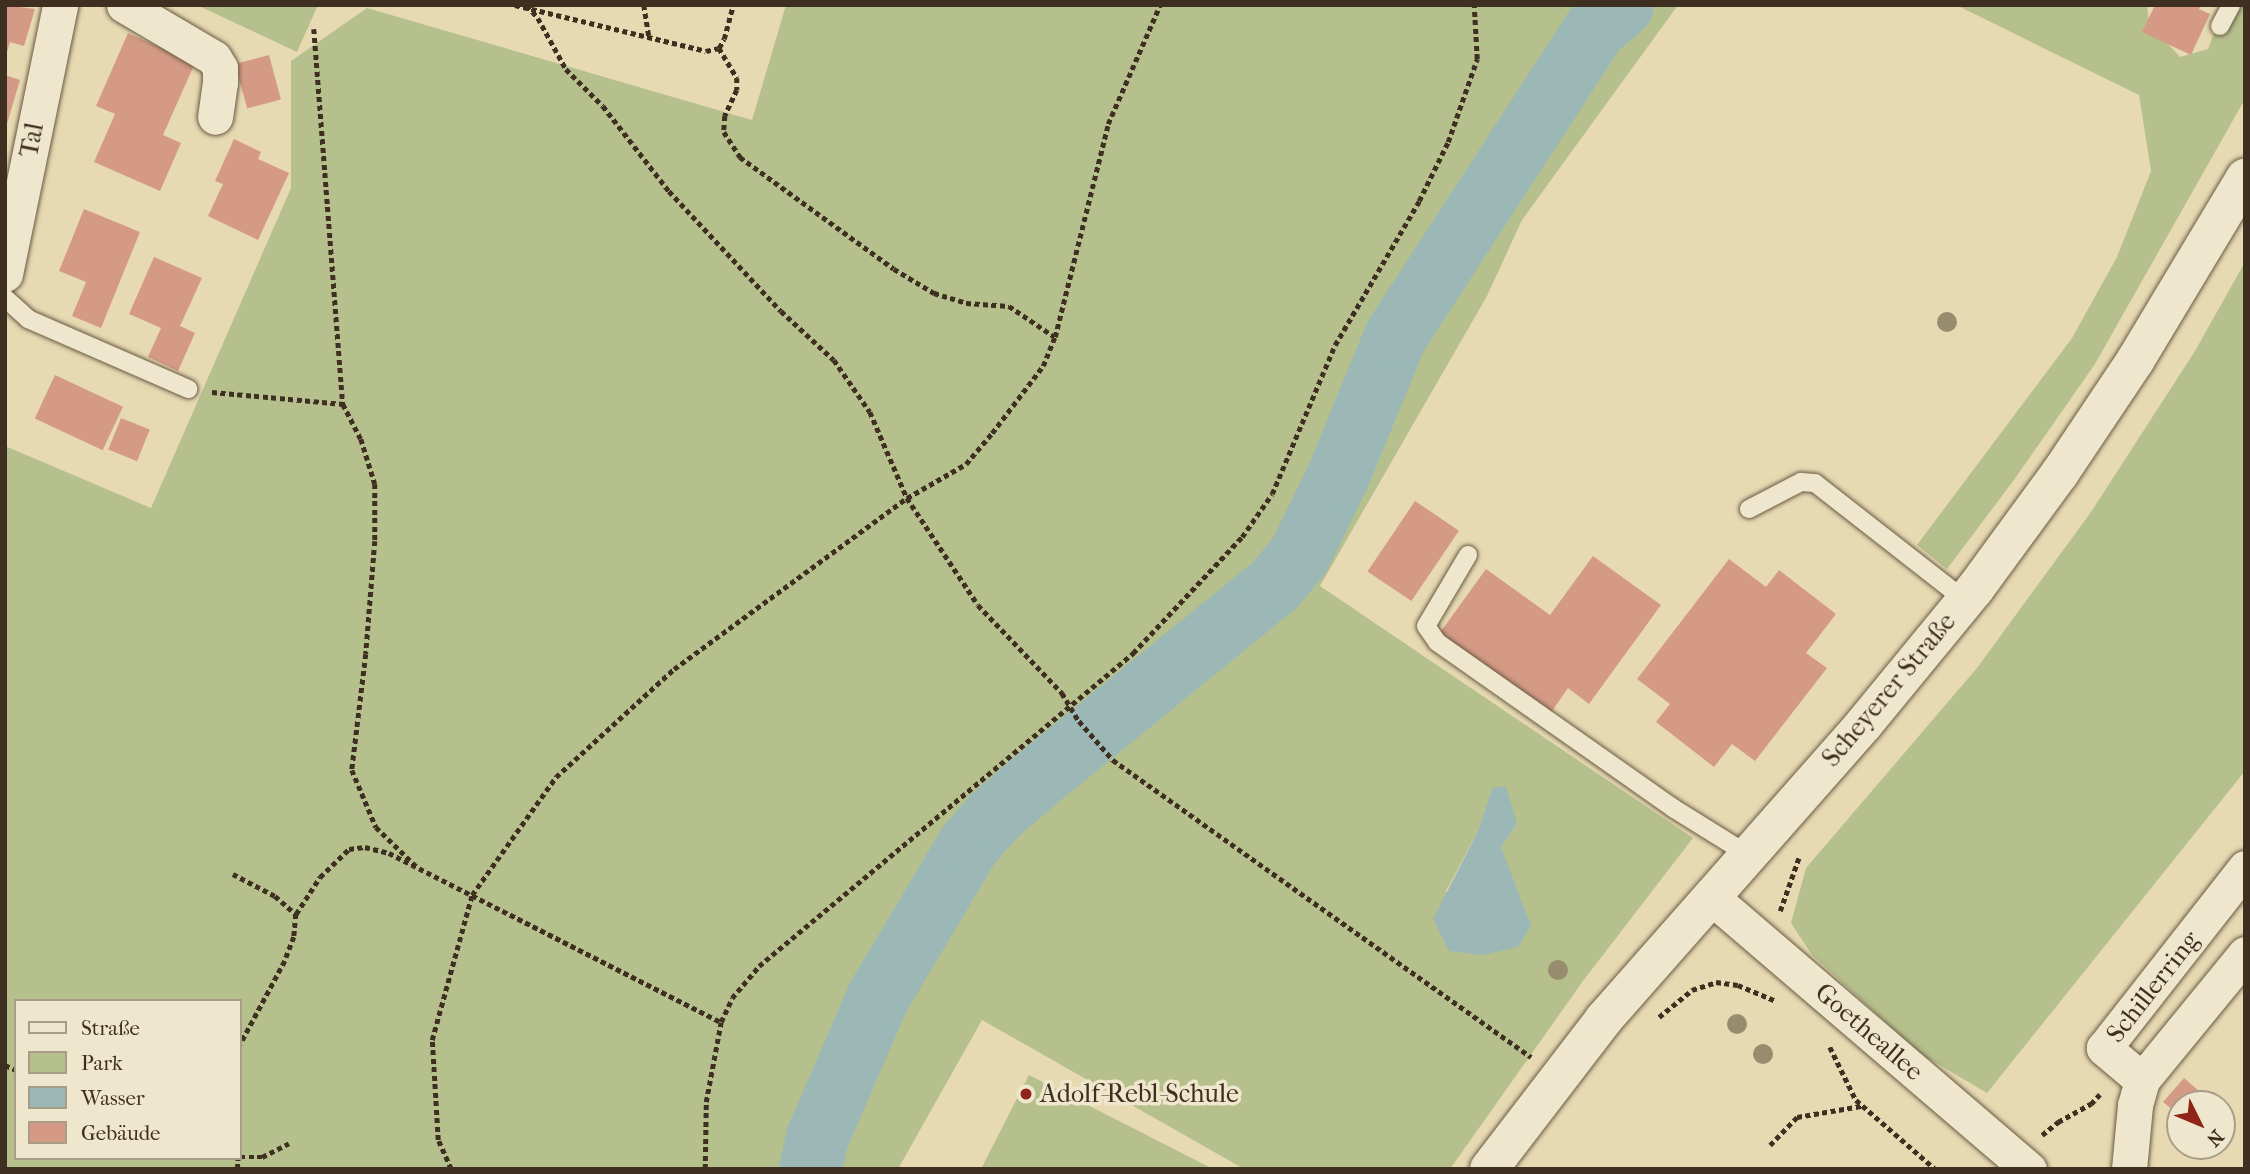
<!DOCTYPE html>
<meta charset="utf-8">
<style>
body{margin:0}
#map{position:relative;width:2250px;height:1174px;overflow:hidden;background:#e7dab2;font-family:"IM FELL French Canon",serif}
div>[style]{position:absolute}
.green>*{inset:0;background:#b6c08c}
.water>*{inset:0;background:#9bb8b7}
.stream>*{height:10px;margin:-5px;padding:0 5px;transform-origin:5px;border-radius:5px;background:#9bb8b7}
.river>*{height:63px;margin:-31.5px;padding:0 31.5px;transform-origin:31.5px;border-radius:31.5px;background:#9bb8b7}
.building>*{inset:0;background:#d59a86;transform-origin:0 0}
.path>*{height:4.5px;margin-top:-2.25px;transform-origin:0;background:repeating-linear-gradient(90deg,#3f2f21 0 5px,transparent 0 8.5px)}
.roads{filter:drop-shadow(0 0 2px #695a45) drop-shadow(0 0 2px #695a45)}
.lane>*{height:18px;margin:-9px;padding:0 9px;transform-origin:9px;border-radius:9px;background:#efe7cd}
.street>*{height:35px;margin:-17.5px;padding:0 17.5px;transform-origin:17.5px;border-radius:17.5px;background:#efe7cd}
.secondary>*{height:38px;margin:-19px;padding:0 19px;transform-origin:19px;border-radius:19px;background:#efe7cd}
.trees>*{width:20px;height:20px;margin:-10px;border-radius:50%;background:#988c6e}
.dots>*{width:19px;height:19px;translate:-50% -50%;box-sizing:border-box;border:4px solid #efe7cd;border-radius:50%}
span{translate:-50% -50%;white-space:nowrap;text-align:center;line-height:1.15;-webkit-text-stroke:7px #efe7cd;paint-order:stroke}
.street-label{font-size:26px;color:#3f2f21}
.poi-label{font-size:26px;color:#3f2f21}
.left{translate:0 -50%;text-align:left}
.frame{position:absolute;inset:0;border:7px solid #3f2f21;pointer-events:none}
.legend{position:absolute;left:14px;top:999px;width:228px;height:161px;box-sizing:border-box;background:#efe7cd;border:2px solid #a99d88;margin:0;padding:9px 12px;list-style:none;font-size:21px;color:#3f2f21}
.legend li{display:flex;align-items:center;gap:14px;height:35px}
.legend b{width:35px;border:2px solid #a99d88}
.north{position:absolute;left:2166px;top:1090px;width:70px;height:70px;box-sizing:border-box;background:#efe7cd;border:2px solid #a99d88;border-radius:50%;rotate:133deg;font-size:19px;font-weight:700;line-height:28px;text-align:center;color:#3f2f21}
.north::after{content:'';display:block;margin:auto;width:24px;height:32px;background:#8f2418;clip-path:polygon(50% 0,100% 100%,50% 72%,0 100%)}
</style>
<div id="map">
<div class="green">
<div style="clip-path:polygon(197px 5px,318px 5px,297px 52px)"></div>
<div style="clip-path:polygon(evenodd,786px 5px,1678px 5px,1522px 220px,1487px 296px,1320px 586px,1693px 838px,1583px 981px,1450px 1169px,1244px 1169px,982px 1020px,898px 1169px,5px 1169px,5px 446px,151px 508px,291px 188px,291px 61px,367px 8px,752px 120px,786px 5px,1492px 789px,1517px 824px,1501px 847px,1445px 893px,1478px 831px,1492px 789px,786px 5px,16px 1001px,240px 1001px,240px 1158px,16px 1158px,16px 1001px)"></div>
<div style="clip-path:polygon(1956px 5px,2147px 5px,2149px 23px,2180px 57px,2208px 49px,2224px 5px,2245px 5px,2245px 99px,2095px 364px,2014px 480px,1947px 569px,1917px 545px,2072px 338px,2117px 257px,2151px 171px,2139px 95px)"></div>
<div style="clip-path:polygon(2245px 262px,2245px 771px,1987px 1093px,1921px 1054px,1812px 955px,1791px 923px,1806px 868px,1977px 668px,2091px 512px,2195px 351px)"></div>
<div style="clip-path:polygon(1029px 1075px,1213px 1169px,981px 1169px)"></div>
</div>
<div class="water">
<div style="clip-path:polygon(1506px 786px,1517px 824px,1501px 847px,1531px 926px,1518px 947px,1483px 955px,1449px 951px,1433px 919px,1478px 831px,1492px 788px)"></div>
</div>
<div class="stream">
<div style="left:1590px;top:5px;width:24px;rotate:78deg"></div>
</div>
<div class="river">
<div style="left:810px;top:1169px;width:33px;rotate:-78deg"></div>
<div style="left:817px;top:1137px;width:154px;rotate:-66.6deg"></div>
<div style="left:878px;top:996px;width:176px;rotate:-59.2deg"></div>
<div style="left:968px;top:845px;width:38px;rotate:-49deg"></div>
<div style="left:993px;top:816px;width:58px;rotate:-40.8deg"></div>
<div style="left:1037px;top:778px;width:308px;rotate:-39.2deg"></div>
<div style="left:1276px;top:583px;width:36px;rotate:-51deg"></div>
<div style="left:1299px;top:555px;width:89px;rotate:-64deg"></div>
<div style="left:1338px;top:475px;width:150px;rotate:-67.7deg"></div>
<div style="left:1395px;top:336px;width:367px;rotate:-57deg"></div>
<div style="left:1595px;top:28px;width:35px;rotate:-40deg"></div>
</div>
<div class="building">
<div style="clip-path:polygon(5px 5px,35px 9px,24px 46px,10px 42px,6px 55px)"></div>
<div style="clip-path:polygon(2155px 5px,2201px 5px,2199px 9px,2210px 14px,2191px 55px,2142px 32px)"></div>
<div style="clip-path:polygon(128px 33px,195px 63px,163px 135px,181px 143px,160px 191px,94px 162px,115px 114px,96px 106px)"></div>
<div style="left:269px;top:55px;width:46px;height:35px;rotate:75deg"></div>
<div style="clip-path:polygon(5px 75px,20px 80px,6px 127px,5px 127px)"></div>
<div style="clip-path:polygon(234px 139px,261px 152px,258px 159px,289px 173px,258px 240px,208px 216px,223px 184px,215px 181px)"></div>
<div style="clip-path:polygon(84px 209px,140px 232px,101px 328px,72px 316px,86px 282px,59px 271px)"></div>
<div style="clip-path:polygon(154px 257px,202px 278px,180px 326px,195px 333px,178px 371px,148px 357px,161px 328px,129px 314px)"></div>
<div style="left:55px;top:375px;width:75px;height:48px;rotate:25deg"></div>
<div style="left:121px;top:418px;width:31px;height:34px;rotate:22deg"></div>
<div style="left:1415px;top:501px;width:53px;height:85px;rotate:34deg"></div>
<div style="clip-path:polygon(1593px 556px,1661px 605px,1589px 704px,1568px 688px,1550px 714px,1439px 634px,1486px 569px,1550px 615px)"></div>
<div style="clip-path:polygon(1729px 559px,1766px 587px,1779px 570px,1836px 614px,1806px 653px,1827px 668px,1755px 761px,1732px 744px,1714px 767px,1656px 722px,1670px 704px,1637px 679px)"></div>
<div style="clip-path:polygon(2184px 1078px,2207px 1098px,2202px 1104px,2180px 1104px,2180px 1116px,2163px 1102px)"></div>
</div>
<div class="path">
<div style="left:515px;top:5px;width:196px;rotate:13.5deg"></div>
<div style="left:706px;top:51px;width:13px;rotate:-13deg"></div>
<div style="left:719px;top:48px;width:10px;rotate:-61deg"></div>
<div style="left:724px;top:39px;width:35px;rotate:-75deg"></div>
<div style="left:527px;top:5px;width:17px;rotate:50deg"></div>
<div style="left:538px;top:18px;width:58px;rotate:61.2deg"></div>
<div style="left:566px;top:69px;width:52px;rotate:45deg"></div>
<div style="left:603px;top:106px;width:108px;rotate:52.2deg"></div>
<div style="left:669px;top:191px;width:164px;rotate:47deg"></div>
<div style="left:781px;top:311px;width:72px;rotate:42.8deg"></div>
<div style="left:834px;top:360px;width:63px;rotate:55.3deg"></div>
<div style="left:870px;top:412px;width:94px;rotate:66.7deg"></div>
<div style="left:907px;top:498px;width:128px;rotate:56.4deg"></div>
<div style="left:978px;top:605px;width:122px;rotate:46.3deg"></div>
<div style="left:1062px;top:693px;width:33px;rotate:59deg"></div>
<div style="left:1079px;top:721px;width:52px;rotate:48.9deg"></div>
<div style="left:1113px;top:760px;width:513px;rotate:35.39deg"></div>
<div style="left:644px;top:5px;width:32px;rotate:81deg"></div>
<div style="left:314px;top:29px;width:376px;rotate:85.6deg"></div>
<div style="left:343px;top:404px;width:39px;rotate:63deg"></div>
<div style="left:361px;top:439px;width:47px;rotate:72.7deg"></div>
<div style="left:375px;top:484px;width:57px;rotate:90deg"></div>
<div style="left:375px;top:541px;width:113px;rotate:94.6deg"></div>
<div style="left:366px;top:654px;width:117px;rotate:96.9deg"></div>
<div style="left:352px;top:770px;width:62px;rotate:67.2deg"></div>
<div style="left:376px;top:827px;width:57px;rotate:44.3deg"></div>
<div style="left:719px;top:48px;width:35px;rotate:59deg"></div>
<div style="left:737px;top:78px;width:12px;rotate:90deg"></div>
<div style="left:737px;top:90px;width:29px;rotate:115deg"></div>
<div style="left:725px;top:116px;width:16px;rotate:94deg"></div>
<div style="left:724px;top:132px;width:30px;rotate:57deg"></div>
<div style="left:740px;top:157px;width:190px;rotate:36deg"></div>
<div style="left:894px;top:269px;width:47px;rotate:31deg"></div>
<div style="left:934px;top:293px;width:34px;rotate:17deg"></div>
<div style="left:966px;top:303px;width:43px;rotate:4deg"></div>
<div style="left:1009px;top:306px;width:55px;rotate:34deg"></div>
<div style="left:212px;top:392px;width:132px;rotate:5.2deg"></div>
<div style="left:233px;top:874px;width:47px;rotate:27.6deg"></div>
<div style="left:275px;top:896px;width:28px;rotate:41deg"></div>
<div style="left:296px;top:914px;width:23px;rotate:95deg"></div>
<div style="left:294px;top:937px;width:26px;rotate:111deg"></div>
<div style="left:285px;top:961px;width:95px;rotate:118.2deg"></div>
<div style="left:1780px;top:911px;width:57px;rotate:-70.6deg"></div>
<div style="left:296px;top:914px;width:44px;rotate:-57deg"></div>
<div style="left:320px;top:877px;width:40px;rotate:-44deg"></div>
<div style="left:349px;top:849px;width:16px;rotate:-7deg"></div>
<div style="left:365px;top:847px;width:25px;rotate:14deg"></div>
<div style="left:389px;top:853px;width:373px;rotate:27deg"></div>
<div style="left:1659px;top:1017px;width:43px;rotate:-39.3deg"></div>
<div style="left:1692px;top:990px;width:25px;rotate:-18deg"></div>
<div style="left:1716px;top:982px;width:22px;rotate:8deg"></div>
<div style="left:1738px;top:985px;width:41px;rotate:22.8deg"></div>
<div style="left:1830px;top:1047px;width:59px;rotate:63.9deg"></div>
<div style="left:1856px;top:1100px;width:105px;rotate:41.1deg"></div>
<div style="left:5px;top:1065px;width:12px;rotate:24deg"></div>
<div style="left:2042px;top:1135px;width:21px;rotate:-39deg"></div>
<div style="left:2058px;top:1122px;width:38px;rotate:-29deg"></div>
<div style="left:2091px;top:1104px;width:13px;rotate:-48deg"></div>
<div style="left:1770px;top:1145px;width:39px;rotate:-46deg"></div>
<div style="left:1797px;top:1117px;width:65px;rotate:-9.8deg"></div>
<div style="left:240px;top:1157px;width:22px"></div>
<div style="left:262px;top:1157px;width:30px;rotate:-27deg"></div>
<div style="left:237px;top:1169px;width:11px;rotate:-85deg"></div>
<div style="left:451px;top:1169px;width:32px;rotate:-114deg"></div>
<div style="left:438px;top:1140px;width:100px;rotate:-93.4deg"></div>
<div style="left:432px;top:1040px;width:150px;rotate:-74.6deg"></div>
<div style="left:472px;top:895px;width:145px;rotate:-54.6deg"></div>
<div style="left:556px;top:777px;width:160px;rotate:-42.5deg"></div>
<div style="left:674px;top:669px;width:289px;rotate:-36.3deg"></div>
<div style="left:907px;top:498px;width:68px;rotate:-30deg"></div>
<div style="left:966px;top:464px;width:40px;rotate:-50deg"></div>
<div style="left:992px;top:433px;width:84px;rotate:-52.7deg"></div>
<div style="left:1043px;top:366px;width:31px;rotate:-68deg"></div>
<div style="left:1055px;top:337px;width:219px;rotate:-76deg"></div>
<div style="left:1108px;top:124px;width:130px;rotate:-66.4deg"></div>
<div style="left:705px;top:1169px;width:67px;rotate:-89.1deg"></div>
<div style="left:706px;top:1102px;width:81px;rotate:-79.4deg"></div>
<div style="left:721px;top:1022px;width:26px;rotate:-65deg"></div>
<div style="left:732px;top:998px;width:42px;rotate:-49.8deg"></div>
<div style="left:759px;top:966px;width:488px;rotate:-39.9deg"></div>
<div style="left:1133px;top:653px;width:159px;rotate:-46.8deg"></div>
<div style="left:1242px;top:537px;width:52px;rotate:-55.1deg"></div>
<div style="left:1272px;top:494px;width:162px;rotate:-67.1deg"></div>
<div style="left:1335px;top:345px;width:167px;rotate:-59.7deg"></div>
<div style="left:1419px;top:201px;width:66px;rotate:-63.8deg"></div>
<div style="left:1448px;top:142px;width:88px;rotate:-70.7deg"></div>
<div style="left:1477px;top:59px;width:54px;rotate:-93.2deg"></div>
</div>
<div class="roads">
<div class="lane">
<div style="left:2220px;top:26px;width:24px;rotate:-62deg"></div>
<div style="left:5px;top:298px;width:31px;rotate:42deg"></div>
<div style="left:28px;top:319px;width:175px;rotate:23.6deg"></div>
<div style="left:1749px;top:509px;width:59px;rotate:-27.4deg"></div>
<div style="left:1801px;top:482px;width:14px;rotate:4deg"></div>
<div style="left:1815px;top:483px;width:190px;rotate:38deg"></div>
<div style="left:1468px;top:555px;width:82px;rotate:120.6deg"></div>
<div style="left:1426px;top:626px;width:19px;rotate:55deg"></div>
<div style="left:1437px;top:642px;width:289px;rotate:35.1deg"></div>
<div style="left:1673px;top:808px;width:87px;rotate:31.9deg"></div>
</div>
<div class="street">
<div style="left:124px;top:5px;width:104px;rotate:30.5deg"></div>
<div style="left:214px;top:58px;width:12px;rotate:59deg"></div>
<div style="left:220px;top:68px;width:14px;rotate:90deg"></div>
<div style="left:220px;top:82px;width:35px;rotate:98deg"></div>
<div style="left:5px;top:274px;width:275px;rotate:-78.4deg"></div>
<div style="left:1710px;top:896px;width:420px;rotate:40.6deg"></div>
<div style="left:2142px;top:1080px;width:50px;rotate:-139.9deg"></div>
<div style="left:2104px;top:1048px;width:229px;rotate:-51.9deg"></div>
<div style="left:2129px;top:1169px;width:64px;rotate:-84.6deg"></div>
<div style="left:2135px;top:1105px;width:26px;rotate:-74deg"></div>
<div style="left:2142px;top:1080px;width:163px;rotate:-50.7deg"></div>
</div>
<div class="secondary">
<div style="left:1489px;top:1169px;width:189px;rotate:-52.5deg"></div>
<div style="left:1604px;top:1019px;width:393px;rotate:-48.6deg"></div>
<div style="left:1864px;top:724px;width:175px;rotate:-50.6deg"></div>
<div style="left:1975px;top:589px;width:144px;rotate:-53.8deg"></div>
<div style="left:2060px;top:473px;width:135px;rotate:-56.2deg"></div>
<div style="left:2135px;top:361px;width:214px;rotate:-59deg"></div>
</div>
</div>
<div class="trees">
<div style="left:1947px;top:322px"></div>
<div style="left:1558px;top:970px"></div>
<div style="left:1737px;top:1024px"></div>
<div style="left:1763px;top:1054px"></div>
</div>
<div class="dots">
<div style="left:1026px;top:1094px;background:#8f2418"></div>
</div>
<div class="street-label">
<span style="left:32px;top:140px;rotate:-79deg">Tal</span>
<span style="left:1889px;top:690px;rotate:-50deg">Scheyerer Straße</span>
<span style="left:2153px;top:987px;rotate:-52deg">Schillerring</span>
<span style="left:1869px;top:1032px;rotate:41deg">Goetheallee</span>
</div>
<div class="poi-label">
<span class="left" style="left:1040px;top:1094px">Adolf-Rebl-Schule</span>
</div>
<div class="frame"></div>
<ul class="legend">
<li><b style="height:9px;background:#efe7cd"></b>Straße</li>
<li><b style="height:19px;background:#b6c08c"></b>Park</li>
<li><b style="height:19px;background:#9bb8b7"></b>Wasser</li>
<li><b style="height:19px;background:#d59a86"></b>Gebäude</li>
</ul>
<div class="north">N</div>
</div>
